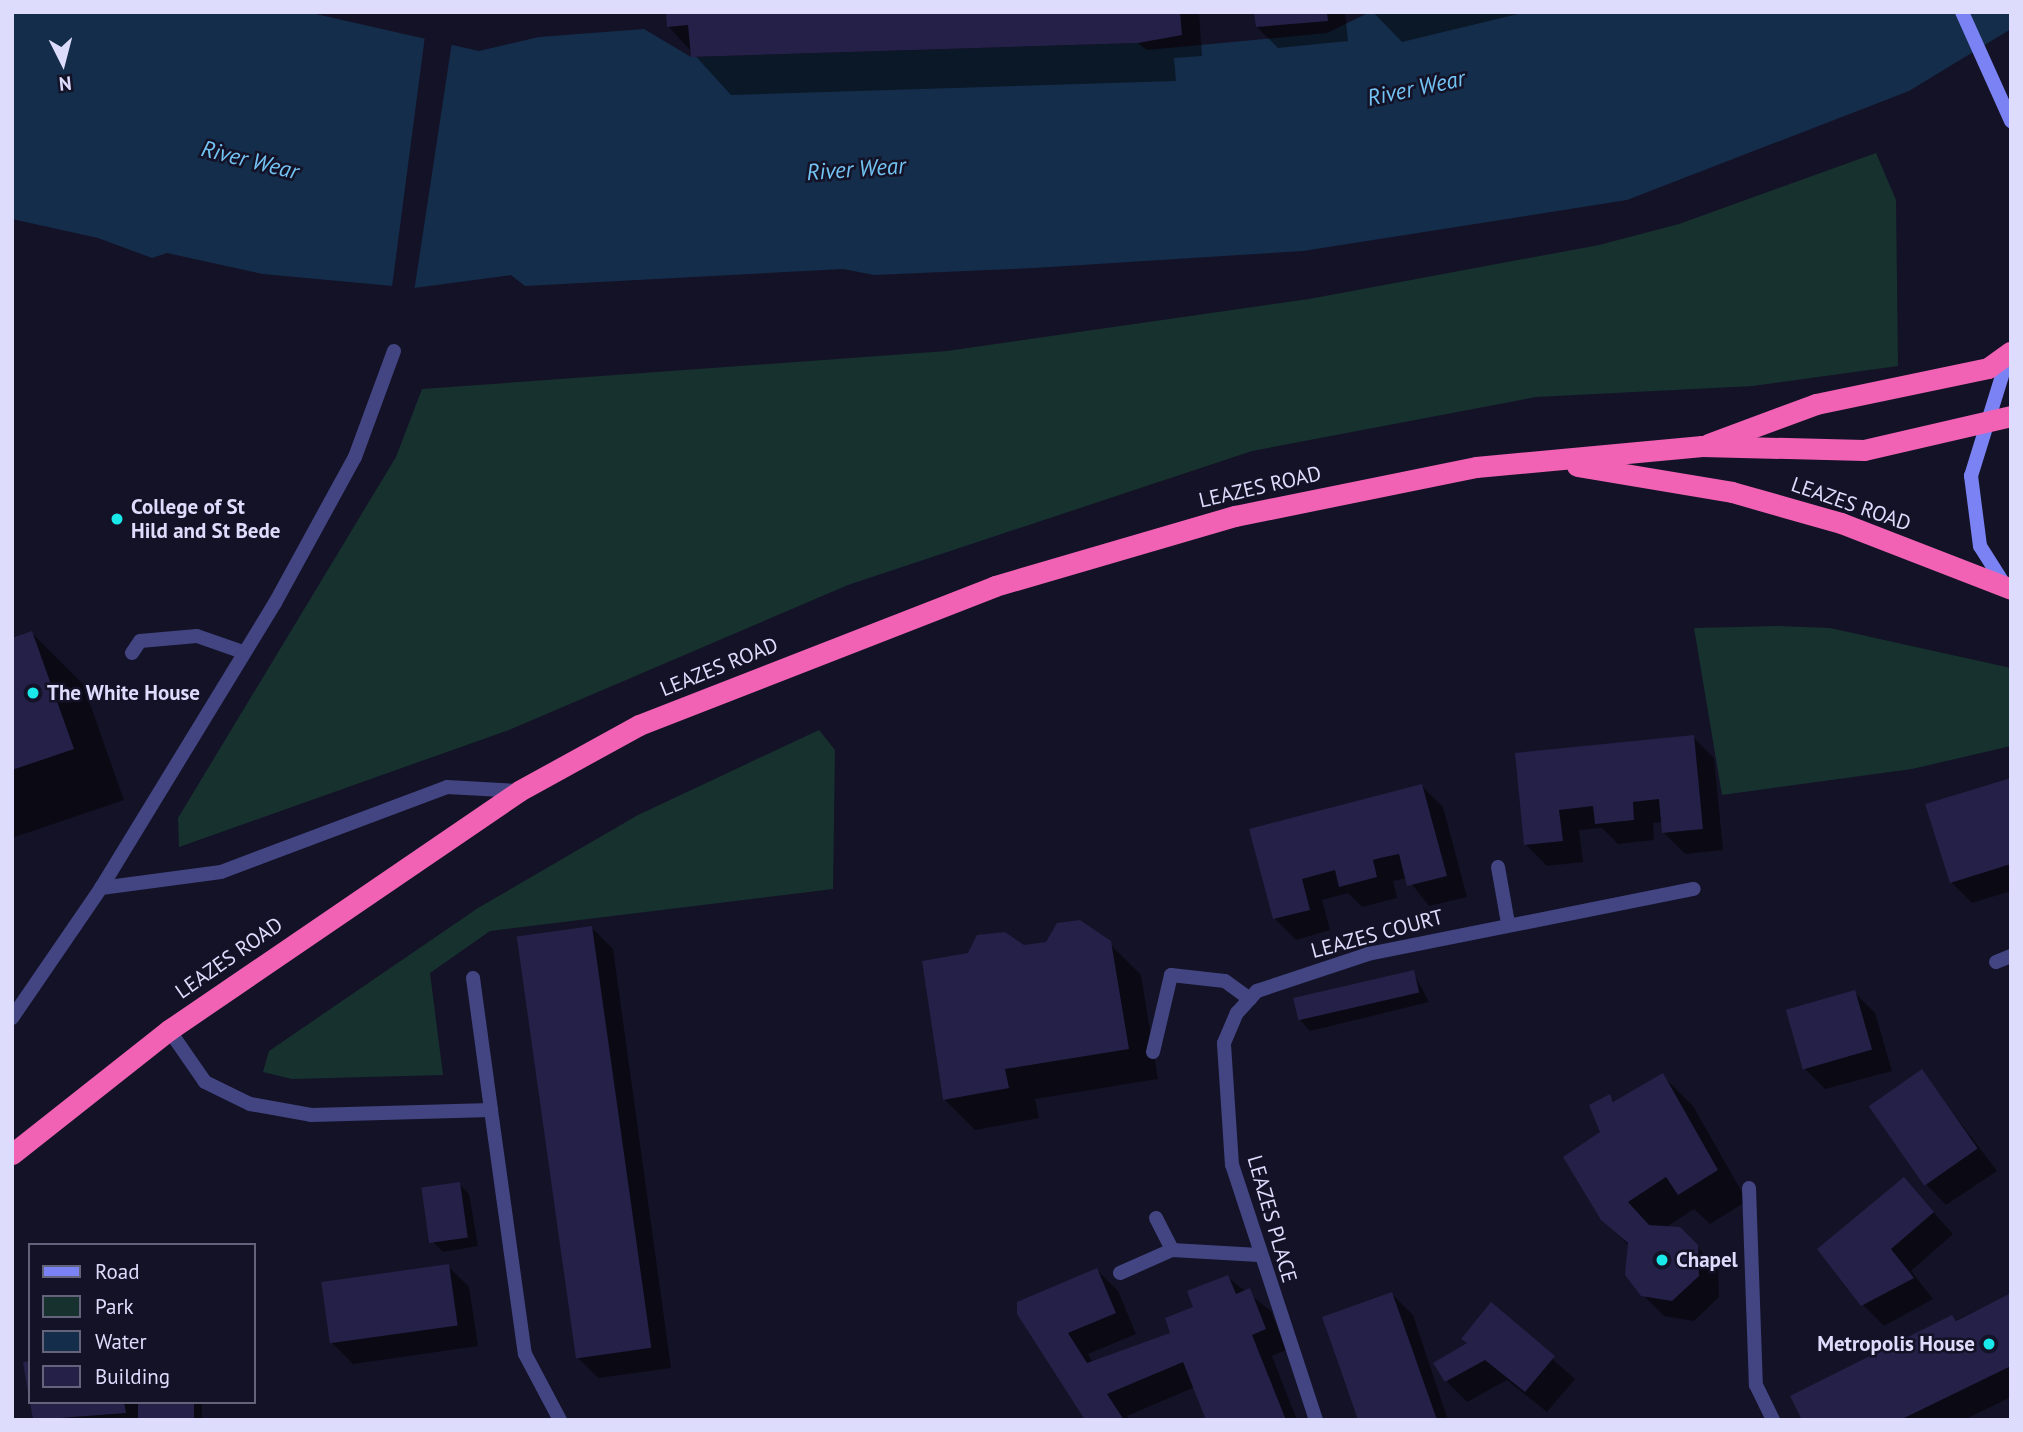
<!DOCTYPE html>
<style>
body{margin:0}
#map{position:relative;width:2023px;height:1432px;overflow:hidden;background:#141227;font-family:"PT Sans",sans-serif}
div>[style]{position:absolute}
.green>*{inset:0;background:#16312e}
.water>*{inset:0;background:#142d4a}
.pier>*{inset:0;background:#141227}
.shadow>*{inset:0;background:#0007;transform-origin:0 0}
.building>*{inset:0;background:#242047;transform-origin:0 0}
.lane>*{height:14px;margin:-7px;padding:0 7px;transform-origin:7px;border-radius:7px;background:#424582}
.street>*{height:14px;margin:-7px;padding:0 7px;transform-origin:7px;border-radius:7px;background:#424582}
.secondary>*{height:14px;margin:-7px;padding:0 7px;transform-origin:7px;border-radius:7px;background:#7b83f4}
.highway>*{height:21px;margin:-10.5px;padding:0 10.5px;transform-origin:10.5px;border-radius:10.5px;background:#f162b4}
.dots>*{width:19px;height:19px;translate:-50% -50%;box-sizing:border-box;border:4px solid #141227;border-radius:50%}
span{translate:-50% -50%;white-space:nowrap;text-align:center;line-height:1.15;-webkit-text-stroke:5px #141227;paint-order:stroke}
.street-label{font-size:21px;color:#dddcfc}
.poi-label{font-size:21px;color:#dddcfc;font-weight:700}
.left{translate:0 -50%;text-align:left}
.right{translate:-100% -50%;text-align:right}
.water-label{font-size:23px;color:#73c3f3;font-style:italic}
.frame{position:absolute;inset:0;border:14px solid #dddcfc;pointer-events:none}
.legend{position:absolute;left:28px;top:1243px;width:228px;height:161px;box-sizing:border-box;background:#141227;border:2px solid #64637c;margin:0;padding:9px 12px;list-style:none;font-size:21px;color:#dddcfc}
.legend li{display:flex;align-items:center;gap:14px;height:35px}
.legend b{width:35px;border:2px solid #64637c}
.north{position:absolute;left:28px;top:28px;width:70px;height:70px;-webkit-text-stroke:5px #141227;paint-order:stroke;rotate:174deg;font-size:19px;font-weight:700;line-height:28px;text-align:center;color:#dddcfc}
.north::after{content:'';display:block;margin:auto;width:24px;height:32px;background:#dddcfc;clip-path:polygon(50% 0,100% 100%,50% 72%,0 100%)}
</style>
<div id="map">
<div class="green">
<div style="clip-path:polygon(1876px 153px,1896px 200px,1898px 366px,1753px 386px,1536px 397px,1252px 451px,848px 585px,509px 730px,179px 847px,178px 818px,396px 457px,422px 389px,947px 351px,1309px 299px,1599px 245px,1679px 224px)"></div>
<div style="clip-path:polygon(1777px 626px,1830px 628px,2011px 668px,2011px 746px,1912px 769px,1722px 795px,1694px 628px)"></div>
<div style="clip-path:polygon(819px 730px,835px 750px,833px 889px,490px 931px,430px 973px,443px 1075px,292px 1079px,263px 1072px,269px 1051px,478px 908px,638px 815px)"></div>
</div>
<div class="water">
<div style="clip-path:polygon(12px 12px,307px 12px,479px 51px,539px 37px,644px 29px,691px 57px,1138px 43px,1147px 50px,1327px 33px,1370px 12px,2011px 12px,2011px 29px,1909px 91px,1627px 200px,1303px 251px,1034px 268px,874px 275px,843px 269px,525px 286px,511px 275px,414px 288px,263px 274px,167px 253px,152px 258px,98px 238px,12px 219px)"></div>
</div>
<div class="pier">
<div style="clip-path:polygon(425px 36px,452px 42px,414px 292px,392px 287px)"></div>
</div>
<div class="shadow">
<div style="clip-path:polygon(668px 12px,1199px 12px,1202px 56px,1174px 58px,1176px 81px,731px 95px,669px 27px)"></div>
<div style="clip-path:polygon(1256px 12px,1345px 12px,1348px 41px,1278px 48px,1257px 27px)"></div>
<div style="clip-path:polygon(1373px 12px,1526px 12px,1402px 42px)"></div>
<div style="clip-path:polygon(32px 633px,83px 684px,124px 800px,12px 838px,12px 640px)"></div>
<div style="clip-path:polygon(1693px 737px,1714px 758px,1723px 850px,1685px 854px,1664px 833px,1663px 822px,1653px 823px,1654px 840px,1618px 844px,1602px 828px,1579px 830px,1583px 862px,1547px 866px,1526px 845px,1517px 754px)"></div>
<div style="clip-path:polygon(2011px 780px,2011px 891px,1972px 903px,1951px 882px)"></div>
<div style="clip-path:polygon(1422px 786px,1443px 807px,1467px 897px,1429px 906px,1407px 878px,1393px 881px,1397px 898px,1362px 907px,1348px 893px,1322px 900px,1330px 930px,1296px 940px,1275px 919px,1251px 830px)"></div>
<div style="clip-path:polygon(592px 928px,613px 949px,671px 1368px,598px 1378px,577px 1357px)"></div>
<div style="clip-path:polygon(1110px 944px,1141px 975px,1158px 1079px,1035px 1099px,1039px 1118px,975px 1130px,945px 1100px,1024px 947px)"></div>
<div style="clip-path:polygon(1413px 972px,1429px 1002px,1310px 1031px,1300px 1020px)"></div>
<div style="clip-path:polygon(1854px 992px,1875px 1013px,1892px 1071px,1825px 1089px,1804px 1068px)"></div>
<div style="clip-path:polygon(1922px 1072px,1997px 1171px,1946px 1205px,1926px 1184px)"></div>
<div style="clip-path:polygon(1663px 1076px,1693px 1106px,1747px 1201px,1710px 1224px,1694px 1209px,1665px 1228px,1679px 1229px,1718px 1268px,1719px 1297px,1694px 1321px,1664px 1316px,1642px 1294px,1629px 1246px,1602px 1219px,1609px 1096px,1616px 1103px)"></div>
<div style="clip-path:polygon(1904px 1179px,1953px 1234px,1911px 1271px,1933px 1299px,1884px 1326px,1863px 1305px)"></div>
<div style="clip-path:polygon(459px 1184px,469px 1194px,478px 1246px,443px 1252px,432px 1241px)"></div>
<div style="clip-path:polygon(448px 1266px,469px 1287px,478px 1346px,353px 1364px,332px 1343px)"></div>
<div style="clip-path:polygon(1097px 1270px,1118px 1291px,1136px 1334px,1088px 1354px,1093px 1363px,1172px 1334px,1227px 1277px,1271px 1311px,1286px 1350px,1272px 1356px,1297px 1420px,1208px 1420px,1195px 1387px,1127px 1416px,1130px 1420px,1087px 1420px,1019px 1313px)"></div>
<div style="clip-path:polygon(1392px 1294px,1413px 1315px,1448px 1420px,1360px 1420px)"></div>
<div style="clip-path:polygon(2011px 1294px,2011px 1397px,1964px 1420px,1804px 1420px,1793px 1397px)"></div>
<div style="clip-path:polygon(1491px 1305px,1575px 1379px,1547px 1412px,1507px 1380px,1467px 1402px,1446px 1381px)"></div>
<div style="left:32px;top:1402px;width:170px;height:18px"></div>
</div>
<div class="building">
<div style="clip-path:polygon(666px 12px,1180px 12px,1182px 35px,1138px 43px,691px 57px,688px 25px,667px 27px)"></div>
<div style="clip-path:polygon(1254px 12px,1327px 12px,1328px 21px,1256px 27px)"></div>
<div style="clip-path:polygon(32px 631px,74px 749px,12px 770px,12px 638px)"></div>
<div style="clip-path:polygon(1694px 735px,1703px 829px,1662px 833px,1659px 799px,1633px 802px,1634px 820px,1595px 824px,1593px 806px,1559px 810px,1563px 841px,1524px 845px,1515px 753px)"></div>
<div style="clip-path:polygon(2011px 778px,2011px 864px,1950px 883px,1925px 804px)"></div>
<div style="clip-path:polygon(1422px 784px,1447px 876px,1407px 886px,1399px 854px,1380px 858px,1373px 860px,1377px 877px,1339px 887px,1335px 870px,1302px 879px,1310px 910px,1273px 919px,1249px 829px)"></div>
<div style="clip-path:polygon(1080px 920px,1111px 941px,1129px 1049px,1005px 1069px,1009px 1088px,943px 1100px,922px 961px,968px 953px,977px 935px,1005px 932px,1024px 945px,1046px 942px,1057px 923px)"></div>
<div style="left:592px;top:926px;width:426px;height:76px;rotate:82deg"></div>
<div style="left:1414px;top:970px;width:23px;height:124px;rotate:77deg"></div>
<div style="left:1855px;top:990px;width:62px;height:72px;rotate:74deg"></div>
<div style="left:1922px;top:1069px;width:97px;height:65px;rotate:55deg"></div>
<div style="clip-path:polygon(1663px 1073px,1718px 1170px,1678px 1195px,1666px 1177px,1628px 1202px,1649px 1225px,1680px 1227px,1698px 1245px,1699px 1276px,1672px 1301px,1641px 1296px,1625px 1275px,1628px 1243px,1601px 1220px,1563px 1157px,1600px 1132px,1589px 1105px,1610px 1094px,1613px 1102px)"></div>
<div style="clip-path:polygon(1904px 1177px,1934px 1212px,1891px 1249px,1914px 1278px,1861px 1306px,1817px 1249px)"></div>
<div style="left:460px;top:1182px;width:56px;height:39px;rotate:82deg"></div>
<div style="left:449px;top:1264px;width:62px;height:129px;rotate:82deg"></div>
<div style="clip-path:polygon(1097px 1268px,1116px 1313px,1068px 1333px,1087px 1363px,1170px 1333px,1165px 1318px,1193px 1307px,1187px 1291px,1228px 1275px,1236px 1294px,1250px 1288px,1266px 1329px,1252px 1335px,1286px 1420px,1206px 1420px,1183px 1362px,1107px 1394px,1124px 1420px,1085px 1420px,1017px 1314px,1017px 1302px)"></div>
<div style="clip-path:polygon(1392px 1292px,1410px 1343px,1437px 1420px,1358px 1420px,1340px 1368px,1322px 1317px)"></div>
<div style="clip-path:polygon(2011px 1293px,2011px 1366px,1900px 1420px,1802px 1420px,1790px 1396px,1952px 1315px,1956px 1321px)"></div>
<div style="clip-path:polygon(1491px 1302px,1555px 1356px,1525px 1392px,1485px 1360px,1445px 1382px,1433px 1363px,1467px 1343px,1461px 1339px)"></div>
<div style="clip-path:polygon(30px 1361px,30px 1393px,28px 1393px,23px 1362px)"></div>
<div style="clip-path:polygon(30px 1402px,124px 1402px,126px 1413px,33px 1420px)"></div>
<div style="left:138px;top:1402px;width:56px;height:18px"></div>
</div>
<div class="lane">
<div style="left:132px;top:653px;width:14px;rotate:-56deg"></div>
<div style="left:140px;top:641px;width:57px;rotate:-5deg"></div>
<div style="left:197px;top:636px;width:49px;rotate:19.2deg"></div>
<div style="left:1498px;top:867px;width:57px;rotate:79.9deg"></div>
<div style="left:1996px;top:962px;width:16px;rotate:-22deg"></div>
<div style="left:1153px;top:1052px;width:79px;rotate:-76.8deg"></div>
<div style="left:1171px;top:975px;width:54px;rotate:6.3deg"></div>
<div style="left:1225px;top:981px;width:31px;rotate:36deg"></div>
<div style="left:1749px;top:1188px;width:197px;rotate:88deg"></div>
<div style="left:1756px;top:1385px;width:39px;rotate:64deg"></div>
<div style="left:1156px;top:1218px;width:36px;rotate:63deg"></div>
<div style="left:1120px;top:1273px;width:57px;rotate:-23.9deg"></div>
<div style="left:1172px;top:1250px;width:87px;rotate:3.3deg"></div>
</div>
<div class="street">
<div style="left:101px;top:888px;width:121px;rotate:-7.6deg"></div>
<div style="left:221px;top:872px;width:241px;rotate:-20.6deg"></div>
<div style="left:447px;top:787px;width:72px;rotate:3.2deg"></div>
<div style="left:473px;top:978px;width:133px;rotate:82.2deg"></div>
<div style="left:12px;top:1018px;width:158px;rotate:-55.6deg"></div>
<div style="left:101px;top:888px;width:334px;rotate:-58.6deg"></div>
<div style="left:275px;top:603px;width:166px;rotate:-61.3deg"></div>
<div style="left:355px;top:457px;width:113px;rotate:-69.8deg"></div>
<div style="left:169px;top:1030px;width:63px;rotate:55.3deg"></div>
<div style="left:205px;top:1082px;width:50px;rotate:26.1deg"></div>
<div style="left:250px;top:1104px;width:62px;rotate:10.2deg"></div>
<div style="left:311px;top:1115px;width:180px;rotate:-1.6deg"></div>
<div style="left:491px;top:1110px;width:246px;rotate:82.1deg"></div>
<div style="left:525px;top:1354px;width:75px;rotate:62.1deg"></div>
<div style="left:1316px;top:1420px;width:268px;rotate:-108.2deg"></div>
<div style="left:1232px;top:1165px;width:122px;rotate:-93.8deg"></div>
<div style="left:1224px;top:1043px;width:33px;rotate:-67deg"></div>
<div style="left:1237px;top:1013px;width:30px;rotate:-48deg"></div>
<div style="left:1257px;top:991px;width:117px;rotate:-18.4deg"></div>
<div style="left:1368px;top:954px;width:332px;rotate:-11.3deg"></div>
</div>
<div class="secondary">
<div style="left:1962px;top:12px;width:120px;rotate:65.8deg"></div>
<div style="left:2004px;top:584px;width:45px;rotate:-122.3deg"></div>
<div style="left:1980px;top:546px;width:71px;rotate:-97.3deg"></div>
<div style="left:1971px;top:476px;width:129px;rotate:-72.8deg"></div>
</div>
<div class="highway">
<div style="left:1708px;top:444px;width:115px;rotate:-20.3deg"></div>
<div style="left:1816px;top:404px;width:176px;rotate:-11.8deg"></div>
<div style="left:1988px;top:368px;width:27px;rotate:-36deg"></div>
<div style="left:1577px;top:466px;width:157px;rotate:9.5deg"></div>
<div style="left:1732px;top:492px;width:113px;rotate:15.9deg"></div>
<div style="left:1841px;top:523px;width:182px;rotate:21.2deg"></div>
<div style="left:12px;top:1154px;width:200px;rotate:-38.3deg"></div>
<div style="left:169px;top:1030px;width:424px;rotate:-34.3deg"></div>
<div style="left:519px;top:791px;width:137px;rotate:-28.8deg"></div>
<div style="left:639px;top:725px;width:382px;rotate:-21.3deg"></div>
<div style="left:995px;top:586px;width:250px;rotate:-16.3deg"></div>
<div style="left:1235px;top:516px;width:246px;rotate:-11.5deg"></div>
<div style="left:1476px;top:467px;width:227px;rotate:-5.3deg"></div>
<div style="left:1702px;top:446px;width:162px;rotate:1.4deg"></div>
<div style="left:1864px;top:450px;width:151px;rotate:-13deg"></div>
</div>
<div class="dots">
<div style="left:117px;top:519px;background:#19e9eb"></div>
<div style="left:33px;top:693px;background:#19e9eb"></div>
<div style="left:1662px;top:1260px;background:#19e9eb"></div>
<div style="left:1989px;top:1344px;background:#19e9eb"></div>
</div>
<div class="street-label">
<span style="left:1260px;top:487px;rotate:-13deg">LEAZES ROAD</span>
<span style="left:1851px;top:504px;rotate:19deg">LEAZES ROAD</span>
<span style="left:719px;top:667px;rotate:-22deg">LEAZES ROAD</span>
<span style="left:1377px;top:934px;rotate:-15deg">LEAZES COURT</span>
<span style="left:229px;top:958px;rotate:-35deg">LEAZES ROAD</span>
<span style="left:1272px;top:1219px;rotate:74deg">LEAZES PLACE</span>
</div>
<div class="poi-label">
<span class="left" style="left:131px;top:519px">College of St<br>Hild and St Bede</span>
<span class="left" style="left:47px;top:693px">The White House</span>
<span class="left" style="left:1676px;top:1260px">Chapel</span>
<span class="right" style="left:1975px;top:1344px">Metropolis House</span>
</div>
<div class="water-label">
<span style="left:1416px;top:88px;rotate:-12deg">River Wear</span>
<span style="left:250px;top:160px;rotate:14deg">River Wear</span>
<span style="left:856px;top:169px;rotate:-4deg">River Wear</span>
</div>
<div class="frame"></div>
<ul class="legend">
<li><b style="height:9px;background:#7b83f4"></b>Road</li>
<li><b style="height:19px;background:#16312e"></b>Park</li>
<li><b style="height:19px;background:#142d4a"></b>Water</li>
<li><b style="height:19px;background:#242047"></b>Building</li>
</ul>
<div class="north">N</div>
</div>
